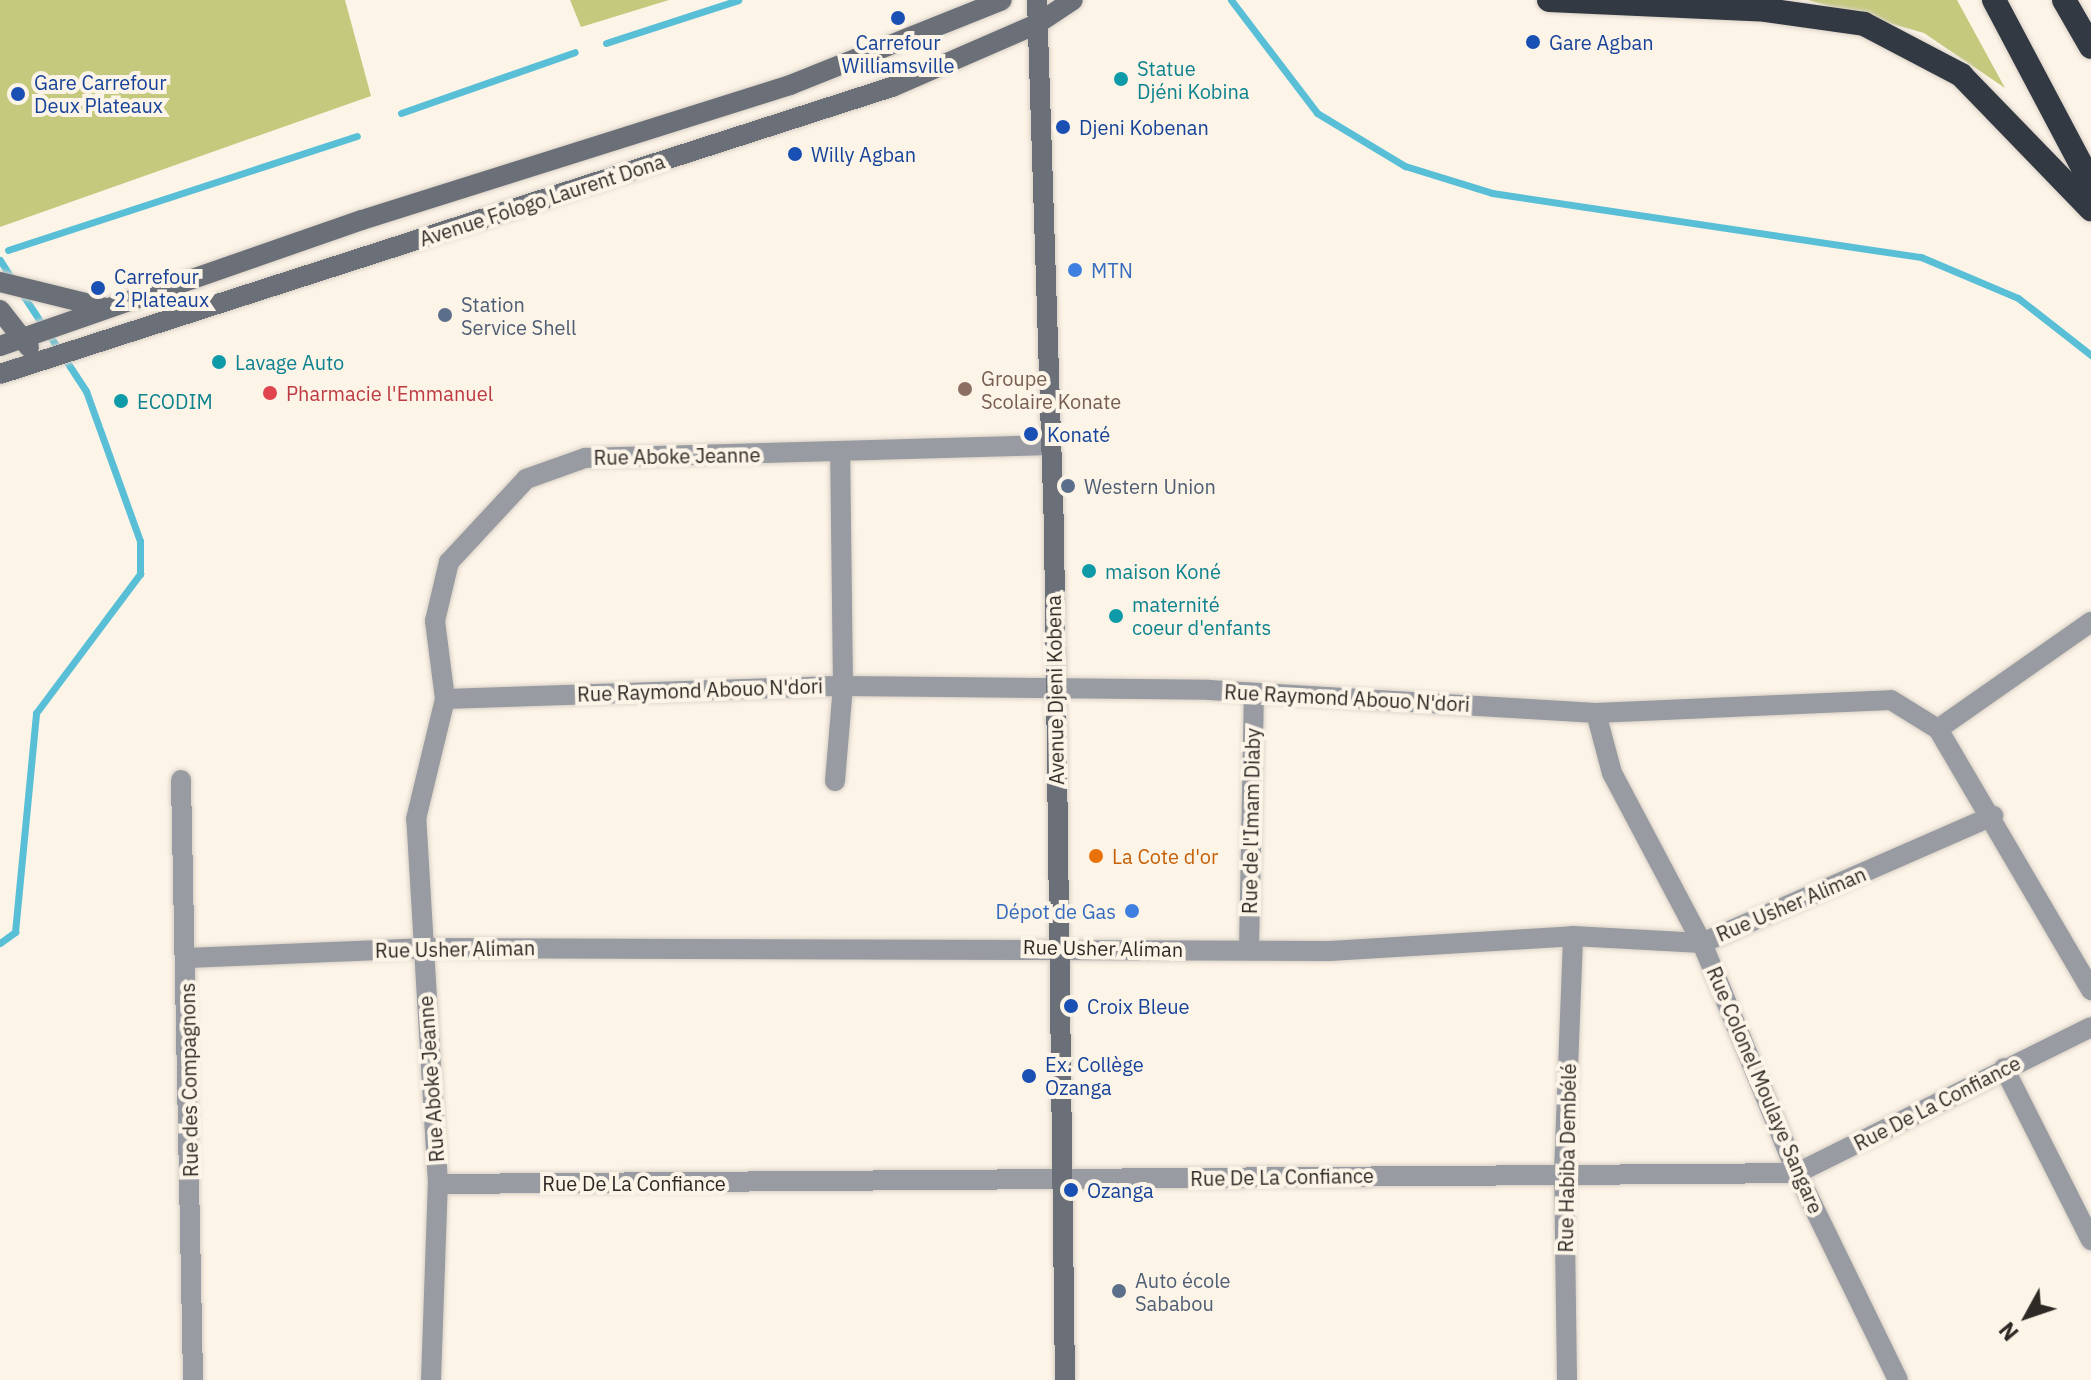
<!DOCTYPE html>
<meta charset="utf-8">
<style>
body{margin:0}
#map{position:relative;width:2091px;height:1380px;overflow:hidden;background:#fdf4e8;font-family:"IBM Plex Sans",sans-serif}
div>[style]{position:absolute}
.green>*{inset:0;background:#c4c97e}
.stream>*{height:7px;margin:-3.5px;padding:0 3.5px;transform-origin:3.5px;border-radius:3.5px;background:#58bfd6}
.roads{filter:drop-shadow(0 0 2px #d8d0c5) drop-shadow(0 0 2px #d8d0c5)}
.street>*{height:20px;margin:-10px;padding:0 10px;transform-origin:10px;border-radius:10px;background:#989ba1}
.secondary>*{height:20px;margin:-10px;padding:0 10px;transform-origin:10px;border-radius:10px;background:#6b7078}
.highway>*{height:24px;margin:-12px;padding:0 12px;transform-origin:12px;border-radius:12px;background:#333943}
.dots>*{width:22px;height:22px;translate:-50% -50%;box-sizing:border-box;border:4px solid #fdf4e8;border-radius:50%}
span{translate:-50% -50%;white-space:nowrap;text-align:center;line-height:1.15;-webkit-text-stroke:8px #fdf4e8;paint-order:stroke}
.transit-label{font-size:20px;color:#164399}
.left{translate:0 -50%;text-align:left}
.culture-label{font-size:20px;color:#0d838f}
.street-label{font-size:20px;color:#2d2a25}
.shop-label{font-size:20px;color:#366cbe}
.right{translate:-100% -50%;text-align:right}
.service-label{font-size:20px;color:#4e5e75}
.education-label{font-size:20px;color:#785e54}
.health-label{font-size:20px;color:#be3a42}
.food-label{font-size:20px;color:#c56008}
.north{position:absolute;left:1987px;top:1276px;width:80px;height:80px;-webkit-text-stroke:6px #fdf4e8;paint-order:stroke;rotate:230deg;font-size:22px;font-weight:700;line-height:32px;text-align:center;color:#2d2a25}
.north::after{content:'';display:block;margin:auto;width:28px;height:36px;background:#2d2a25;clip-path:polygon(50% 0,100% 100%,50% 72%,0 100%)}
</style>
<div id="map">
<div class="green">
<div style="clip-path:polygon(0 0,345px 0,371px 96px,0 227px)"></div>
<div style="clip-path:polygon(570px 0,669px 0,581px 27px)"></div>
<div style="clip-path:polygon(1808px 0,1957px 0,2005px 88px,1924px 33px)"></div>
</div>
<div class="stream">
<div style="left:1231px;top:0;width:142px;rotate:52.7deg"></div>
<div style="left:1317px;top:113px;width:103px;rotate:31.1deg"></div>
<div style="left:1405px;top:166px;width:91px;rotate:17.2deg"></div>
<div style="left:1492px;top:193px;width:434px;rotate:8.5deg"></div>
<div style="left:1921px;top:257px;width:105px;rotate:22.9deg"></div>
<div style="left:2018px;top:298px;width:93px;rotate:38deg"></div>
<div style="left:606px;top:43px;width:139px;rotate:-18deg"></div>
<div style="left:401px;top:113px;width:184px;rotate:-19.3deg"></div>
<div style="left:8px;top:250px;width:367px;rotate:-18.1deg"></div>
<div style="left:0;top:260px;width:26px;rotate:58deg"></div>
<div style="left:0;top:943px;width:19px;rotate:-36deg"></div>
<div style="left:15px;top:932px;width:220px;rotate:-84.5deg"></div>
<div style="left:36px;top:713px;width:174px;rotate:-53.2deg"></div>
<div style="left:140px;top:574px;width:33px;rotate:-90deg"></div>
<div style="left:140px;top:541px;width:159px;rotate:-109.8deg"></div>
<div style="left:86px;top:391px;width:118px;rotate:-123.3deg"></div>
</div>
<div class="roads">
<div class="street">
<div style="left:445px;top:699px;width:398px;rotate:-1.9deg"></div>
<div style="left:843px;top:686px;width:366px;rotate:0.6deg"></div>
<div style="left:1209px;top:690px;width:388px;rotate:3.4deg"></div>
<div style="left:1596px;top:713px;width:295px;rotate:-2.5deg"></div>
<div style="left:1891px;top:700px;width:55px;rotate:31.7deg"></div>
<div style="left:1938px;top:729px;width:303px;rotate:59.6deg"></div>
<div style="left:1596px;top:713px;width:62px;rotate:75.1deg"></div>
<div style="left:1612px;top:773px;width:192px;rotate:62.1deg"></div>
<div style="left:1702px;top:943px;width:249px;rotate:67.6deg"></div>
<div style="left:1797px;top:1173px;width:230px;rotate:64deg"></div>
<div style="left:1938px;top:729px;width:187px;rotate:-35deg"></div>
<div style="left:181px;top:780px;width:600px;rotate:88.85deg"></div>
<div style="left:835px;top:781px;width:95px;rotate:-85.2deg"></div>
<div style="left:843px;top:686px;width:233px;rotate:-90.7deg"></div>
<div style="left:1249px;top:950px;width:257px;rotate:-88.9deg"></div>
<div style="left:187px;top:958px;width:235px;rotate:-2.4deg"></div>
<div style="left:422px;top:948px;width:908px;rotate:0.19deg"></div>
<div style="left:1330px;top:951px;width:243px;rotate:-3.5deg"></div>
<div style="left:1573px;top:936px;width:129px;rotate:3.1deg"></div>
<div style="left:1702px;top:943px;width:318px;rotate:-23.6deg"></div>
<div style="left:2004px;top:1068px;width:193px;rotate:63.2deg"></div>
<div style="left:438px;top:1184px;width:1359px;rotate:-0.46deg"></div>
<div style="left:1797px;top:1173px;width:328px;rotate:-26.4deg"></div>
<div style="left:431px;top:1380px;width:196px;rotate:-88deg"></div>
<div style="left:438px;top:1184px;width:366px;rotate:-93.4deg"></div>
<div style="left:416px;top:819px;width:123px;rotate:-76.4deg"></div>
<div style="left:445px;top:699px;width:79px;rotate:-97.3deg"></div>
<div style="left:435px;top:621px;width:61px;rotate:-76.7deg"></div>
<div style="left:449px;top:562px;width:113px;rotate:-47.1deg"></div>
<div style="left:526px;top:479px;width:63px;rotate:-19.6deg"></div>
<div style="left:585px;top:458px;width:466px;rotate:-1.6deg"></div>
<div style="left:1567px;top:1380px;width:207px;rotate:-90.8deg"></div>
<div style="left:1564px;top:1173px;width:237px;rotate:-87.8deg"></div>
</div>
<div class="secondary">
<div style="left:1037px;top:0;width:530px;rotate:88.16deg"></div>
<div style="left:1054px;top:530px;width:850px;rotate:89.26deg"></div>
<div style="left:0;top:282px;width:109px;rotate:13.8deg"></div>
<div style="left:0;top:310px;width:47px;rotate:51.9deg"></div>
<div style="left:0;top:346px;width:383px;rotate:-19.2deg"></div>
<div style="left:362px;top:220px;width:449px;rotate:-17.5deg"></div>
<div style="left:790px;top:85px;width:228px;rotate:-21.8deg"></div>
<div style="left:0;top:374px;width:937px;rotate:-17.84deg"></div>
<div style="left:892px;top:87px;width:158px;rotate:-23.5deg"></div>
<div style="left:1037px;top:24px;width:43px;rotate:-33.7deg"></div>
</div>
<div class="highway">
<div style="left:1549px;top:0;width:217px;rotate:2.6deg"></div>
<div style="left:1766px;top:10px;width:99px;rotate:8.1deg"></div>
<div style="left:1864px;top:24px;width:110px;rotate:27.7deg"></div>
<div style="left:1961px;top:75px;width:187px;rotate:45.9deg"></div>
<div style="left:1994px;top:0;width:207px;rotate:62.1deg"></div>
<div style="left:2064px;top:0;width:54px;rotate:60.1deg"></div>
</div>
</div>
<div class="dots">
<div style="left:898px;top:18px;background:#1a4fb4"></div>
<div style="left:1533px;top:42px;background:#1a4fb4"></div>
<div style="left:1121px;top:79px;background:#0f9aa8"></div>
<div style="left:18px;top:94px;background:#1a4fb4"></div>
<div style="left:1063px;top:127px;background:#1a4fb4"></div>
<div style="left:795px;top:154px;background:#1a4fb4"></div>
<div style="left:1075px;top:270px;background:#3f7fe0"></div>
<div style="left:98px;top:288px;background:#1a4fb4"></div>
<div style="left:445px;top:315px;background:#5c6f8a"></div>
<div style="left:219px;top:362px;background:#0f9aa8"></div>
<div style="left:965px;top:389px;background:#8d6e63"></div>
<div style="left:270px;top:393px;background:#e0444e"></div>
<div style="left:121px;top:401px;background:#0f9aa8"></div>
<div style="left:1031px;top:434px;background:#1a4fb4"></div>
<div style="left:1068px;top:486px;background:#5c6f8a"></div>
<div style="left:1089px;top:571px;background:#0f9aa8"></div>
<div style="left:1116px;top:616px;background:#0f9aa8"></div>
<div style="left:1096px;top:856px;background:#e8710a"></div>
<div style="left:1132px;top:911px;background:#3f7fe0"></div>
<div style="left:1071px;top:1006px;background:#1a4fb4"></div>
<div style="left:1029px;top:1076px;background:#1a4fb4"></div>
<div style="left:1071px;top:1190px;background:#1a4fb4"></div>
<div style="left:1119px;top:1291px;background:#5c6f8a"></div>
</div>
<div class="transit-label">
<span style="left:898px;top:54px">Carrefour<br>Williamsville</span>
<span class="left" style="left:1549px;top:42px">Gare Agban</span>
<span class="left" style="left:34px;top:94px">Gare Carrefour<br>Deux Plateaux</span>
<span class="left" style="left:1079px;top:127px">Djeni Kobenan</span>
<span class="left" style="left:811px;top:154px">Willy Agban</span>
<span class="left" style="left:114px;top:288px">Carrefour<br>2 Plateaux</span>
<span class="left" style="left:1047px;top:434px">Konaté</span>
<span class="left" style="left:1087px;top:1006px">Croix Bleue</span>
<span class="left" style="left:1045px;top:1076px">Ex. Collège<br>Ozanga</span>
<span class="left" style="left:1087px;top:1190px">Ozanga</span>
</div>
<div class="culture-label">
<span class="left" style="left:1137px;top:80px">Statue<br>Djéni Kobina</span>
<span class="left" style="left:235px;top:362px">Lavage Auto</span>
<span class="left" style="left:137px;top:401px">ECODIM</span>
<span class="left" style="left:1105px;top:571px">maison Koné</span>
<span class="left" style="left:1132px;top:616px">maternité<br>coeur d'enfants</span>
</div>
<div class="street-label">
<span style="left:542px;top:200px;rotate:-18deg">Avenue Fologo Laurent Dona</span>
<span style="left:677px;top:456px;rotate:-1deg">Rue Aboke Jeanne</span>
<span style="left:700px;top:690px;rotate:-2deg">Rue Raymond Abouo N'dori</span>
<span style="left:1055px;top:690px;rotate:-91deg">Avenue Djeni Kobena</span>
<span style="left:1347px;top:698px;rotate:3deg">Rue Raymond Abouo N'dori</span>
<span style="left:1251px;top:821px;rotate:-89deg">Rue de l'Imam Diaby</span>
<span style="left:1791px;top:904px;rotate:-23deg">Rue Usher Aliman</span>
<span style="left:1103px;top:948px;rotate:1deg">Rue Usher Aliman</span>
<span style="left:455px;top:949px;rotate:-1deg">Rue Usher Aliman</span>
<span style="left:431px;top:1079px;rotate:-94deg">Rue Aboke Jeanne</span>
<span style="left:189px;top:1080px;rotate:-91deg">Rue des Compagnons</span>
<span style="left:1765px;top:1090px;rotate:67deg">Rue Colonel Moulaye Sangare</span>
<span style="left:1937px;top:1103px;rotate:-27deg">Rue De La Confiance</span>
<span style="left:1567px;top:1158px;rotate:-89deg">Rue Habiba Dembélé</span>
<span style="left:1282px;top:1177px;rotate:-1deg">Rue De La Confiance</span>
<span style="left:634px;top:1183px">Rue De La Confiance</span>
</div>
<div class="shop-label">
<span class="left" style="left:1091px;top:270px">MTN</span>
<span class="right" style="left:1116px;top:911px">Dépot de Gas</span>
</div>
<div class="service-label">
<span class="left" style="left:461px;top:316px">Station<br>Service Shell</span>
<span class="left" style="left:1084px;top:486px">Western Union</span>
<span class="left" style="left:1135px;top:1292px">Auto école<br>Sababou</span>
</div>
<div class="education-label">
<span class="left" style="left:981px;top:390px">Groupe<br>Scolaire Konate</span>
</div>
<div class="health-label">
<span class="left" style="left:286px;top:393px">Pharmacie l'Emmanuel</span>
</div>
<div class="food-label">
<span class="left" style="left:1112px;top:856px">La Cote d'or</span>
</div>
<div class="north">N</div>
</div>
